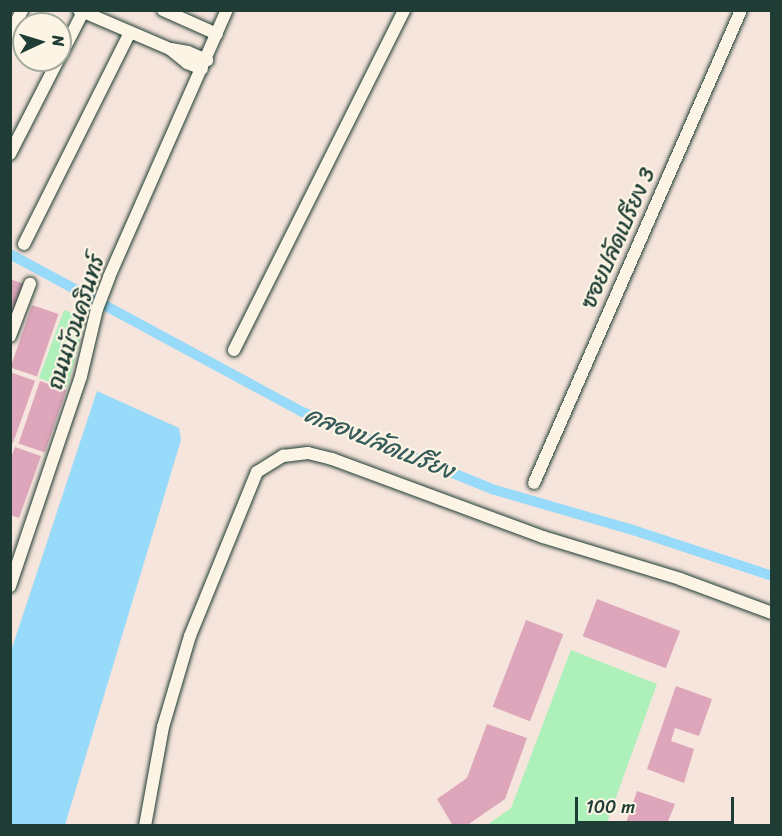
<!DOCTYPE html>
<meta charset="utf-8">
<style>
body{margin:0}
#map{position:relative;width:782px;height:836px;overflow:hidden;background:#f6e5dc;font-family:Sriracha,"Playpen Sans Thai",sans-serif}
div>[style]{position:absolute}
.green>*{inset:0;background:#adf0b9}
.water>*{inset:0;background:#97daf9}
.canal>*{height:10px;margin:-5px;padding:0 5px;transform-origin:5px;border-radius:5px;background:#97daf9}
.building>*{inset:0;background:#dda6ba;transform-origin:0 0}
.roads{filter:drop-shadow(0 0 2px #1f3d34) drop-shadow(0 0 2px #1f3d34)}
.minor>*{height:12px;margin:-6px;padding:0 6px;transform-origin:6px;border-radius:6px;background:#fcf5e5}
span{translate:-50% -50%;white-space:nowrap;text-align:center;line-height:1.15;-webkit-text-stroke:4.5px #fcf5e5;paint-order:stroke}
.street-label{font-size:22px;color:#1f3d34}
.water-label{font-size:24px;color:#375c5b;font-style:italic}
.frame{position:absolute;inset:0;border:12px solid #1f3d34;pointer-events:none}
.north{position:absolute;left:12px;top:12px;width:60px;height:60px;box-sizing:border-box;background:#fcf5e5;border:2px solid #a4ab9e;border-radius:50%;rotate:86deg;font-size:16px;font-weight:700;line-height:24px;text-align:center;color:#1f3d34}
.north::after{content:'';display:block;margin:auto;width:21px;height:27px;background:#1f3d34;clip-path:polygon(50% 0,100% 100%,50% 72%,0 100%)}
.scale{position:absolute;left:575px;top:797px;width:159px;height:27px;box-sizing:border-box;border:3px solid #1f3d34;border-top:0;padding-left:8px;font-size:18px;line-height:21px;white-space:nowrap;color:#1f3d34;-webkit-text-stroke:4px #fcf5e5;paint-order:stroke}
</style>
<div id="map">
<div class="green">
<div style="clip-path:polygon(64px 310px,86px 318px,67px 388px,39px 378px)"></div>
<div style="clip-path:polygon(571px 650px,657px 684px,606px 825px,487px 825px,511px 808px)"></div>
</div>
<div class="water">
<div style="clip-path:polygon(97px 391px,179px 428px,181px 440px,65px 825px,11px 825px,11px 651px)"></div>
</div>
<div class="canal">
<div style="left:10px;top:254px;width:330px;rotate:28.4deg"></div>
<div style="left:300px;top:411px;width:210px;rotate:22.1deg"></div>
<div style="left:495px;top:490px;width:144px;rotate:16.2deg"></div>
<div style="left:633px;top:530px;width:146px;rotate:18.3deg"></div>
</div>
<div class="building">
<div style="clip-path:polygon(10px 279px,24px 284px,10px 319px)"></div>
<div style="left:32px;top:305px;width:28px;height:66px;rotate:19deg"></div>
<div style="clip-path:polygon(10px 372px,35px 381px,13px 443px,10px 442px)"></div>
<div style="left:40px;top:381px;width:28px;height:66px;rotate:19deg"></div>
<div style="clip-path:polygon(15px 447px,41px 456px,19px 518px,10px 515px,10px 460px)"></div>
<div style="left:597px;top:599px;width:89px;height:40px;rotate:21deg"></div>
<div style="left:526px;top:620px;width:40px;height:93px;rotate:21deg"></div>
<div style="clip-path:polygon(676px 686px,712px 699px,699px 736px,675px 728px,671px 741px,694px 749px,684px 783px,647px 769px)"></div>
<div style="clip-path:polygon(487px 724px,527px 738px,505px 799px,466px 826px,453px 826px,437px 799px,467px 778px)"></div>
<div style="clip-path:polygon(637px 791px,675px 804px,666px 826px,625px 826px)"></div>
</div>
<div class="roads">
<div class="minor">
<div style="left:79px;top:10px;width:99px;rotate:23.2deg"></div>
<div style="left:170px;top:49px;width:22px;rotate:39deg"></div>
<div style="left:187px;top:63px;width:16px;rotate:22deg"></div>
<div style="left:163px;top:10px;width:59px;rotate:24deg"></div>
<div style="left:10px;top:34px;width:27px;rotate:-63deg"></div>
<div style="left:171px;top:49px;width:17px;rotate:10deg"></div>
<div style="left:188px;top:52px;width:21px;rotate:23deg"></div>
<div style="left:60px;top:57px;width:51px;rotate:-62.9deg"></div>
<div style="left:10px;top:154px;width:106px;rotate:-62.9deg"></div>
<div style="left:24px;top:244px;width:237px;rotate:-63.4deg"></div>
<div style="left:10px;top:336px;width:56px;rotate:-69deg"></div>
<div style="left:234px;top:350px;width:380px;rotate:-63.4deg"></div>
<div style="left:534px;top:483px;width:516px;rotate:-66.36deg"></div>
<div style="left:10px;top:586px;width:222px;rotate:-71.3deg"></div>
<div style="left:81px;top:376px;width:69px;rotate:-76.6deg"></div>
<div style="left:97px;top:309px;width:34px;rotate:-69deg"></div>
<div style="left:109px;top:277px;width:292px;rotate:-66.2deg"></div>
<div style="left:145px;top:826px;width:101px;rotate:-79.7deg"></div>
<div style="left:163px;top:727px;width:95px;rotate:-73.5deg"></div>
<div style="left:190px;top:636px;width:177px;rotate:-67.8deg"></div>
<div style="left:257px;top:472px;width:31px;rotate:-32deg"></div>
<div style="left:283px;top:456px;width:25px;rotate:-7deg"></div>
<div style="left:308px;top:453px;width:25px;rotate:14deg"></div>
<div style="left:332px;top:459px;width:225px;rotate:20.3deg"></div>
<div style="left:543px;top:537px;width:143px;rotate:17deg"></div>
<div style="left:680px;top:579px;width:98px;rotate:20.3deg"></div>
</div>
</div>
<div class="street-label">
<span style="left:618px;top:238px;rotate:-66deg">ซอยปลัดเปรียง 3</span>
<span style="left:76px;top:322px;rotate:-72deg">ถนนบัวนครินทร์</span>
</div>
<div class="water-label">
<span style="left:379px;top:443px;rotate:22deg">คลองปลัดเปรียง</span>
</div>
<div class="frame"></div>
<div class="north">N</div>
<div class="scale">100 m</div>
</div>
